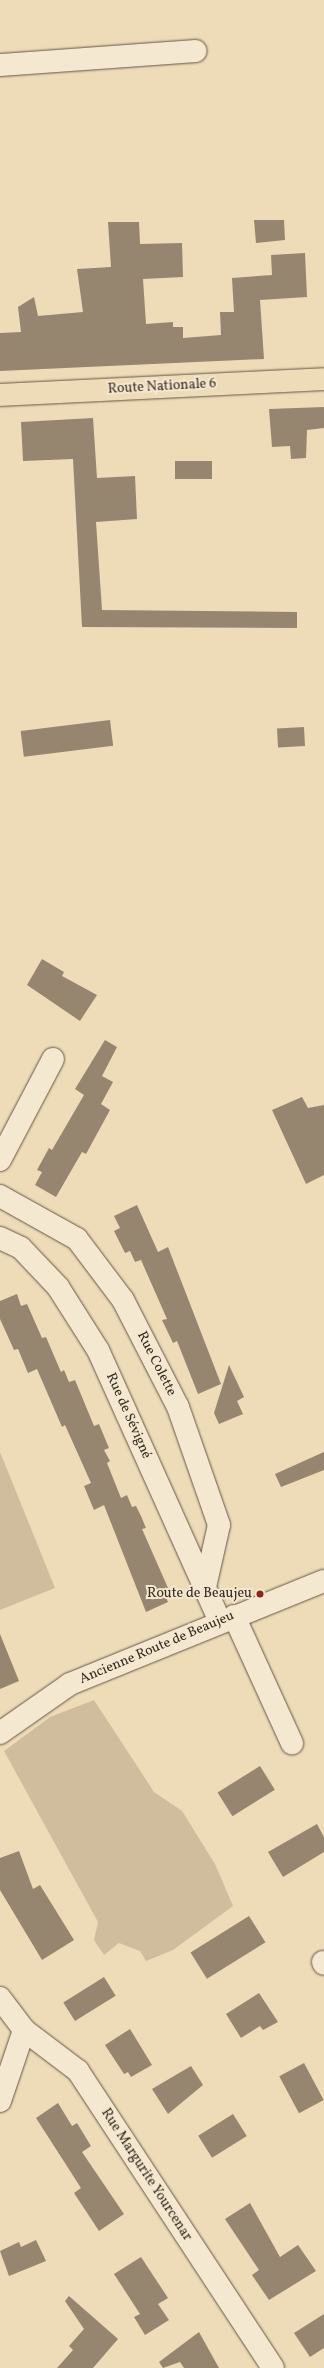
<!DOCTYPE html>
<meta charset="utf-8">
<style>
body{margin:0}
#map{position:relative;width:324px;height:2368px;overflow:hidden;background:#eedbb7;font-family:Vollkorn,serif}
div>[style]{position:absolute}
.green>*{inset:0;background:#cfbd9d}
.building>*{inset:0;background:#96866f;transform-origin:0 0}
.roads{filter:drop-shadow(0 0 1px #655646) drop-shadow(0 0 1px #655646)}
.minor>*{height:22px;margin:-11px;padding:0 11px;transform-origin:11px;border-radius:11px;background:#f4e8d0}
.primary>*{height:22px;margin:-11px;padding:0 11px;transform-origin:11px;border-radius:11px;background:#eedbb7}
.dots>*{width:11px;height:11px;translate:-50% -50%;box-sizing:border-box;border:2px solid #f4e8d0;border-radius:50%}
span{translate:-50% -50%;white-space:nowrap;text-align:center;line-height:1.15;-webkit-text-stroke:4px #f4e8d0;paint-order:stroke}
.street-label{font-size:14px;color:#372a20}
.poi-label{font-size:14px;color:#372a20}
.right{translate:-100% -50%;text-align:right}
</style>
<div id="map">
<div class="green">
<div style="clip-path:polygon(0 1452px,55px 1588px,0 1610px)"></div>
<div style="clip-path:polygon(94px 1700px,154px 1792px,182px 1811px,215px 1864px,233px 1906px,173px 1950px,146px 1961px,140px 1951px,119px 1943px,104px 1955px,94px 1940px,98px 1922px,4px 1751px,50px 1717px)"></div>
</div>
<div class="building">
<div style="clip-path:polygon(254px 220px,284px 220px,285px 240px,256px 243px)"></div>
<div style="clip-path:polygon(108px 222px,139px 222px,140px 244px,182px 243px,183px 277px,143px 279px,146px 324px,173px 322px,173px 327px,183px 327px,183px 338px,221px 335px,220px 312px,234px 312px,232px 278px,272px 275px,271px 255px,305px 253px,307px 297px,260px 300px,264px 359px,0 371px,0 333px,21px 332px,18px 307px,34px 297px,38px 316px,83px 312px,77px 269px,111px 267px)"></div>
<div style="clip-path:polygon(324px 407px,324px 428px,307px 430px,306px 458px,291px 459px,290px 446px,272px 447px,269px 409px)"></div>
<div style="clip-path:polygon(93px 418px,97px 478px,135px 476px,137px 519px,96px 522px,102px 610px,297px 612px,297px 628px,82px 627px,73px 459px,23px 461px,21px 422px)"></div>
<div style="left:212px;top:461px;width:18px;height:37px;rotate:90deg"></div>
<div style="left:110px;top:720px;width:26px;height:90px;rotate:83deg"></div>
<div style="left:304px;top:727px;width:19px;height:27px;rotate:87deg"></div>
<div style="clip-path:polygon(42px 959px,64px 972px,62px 976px,97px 995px,80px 1021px,27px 985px)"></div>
<div style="clip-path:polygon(105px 1040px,117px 1047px,102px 1076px,113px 1082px,101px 1104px,110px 1110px,86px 1154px,82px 1152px,56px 1197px,35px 1185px,42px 1172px,37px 1170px,49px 1148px,52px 1150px,84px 1095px,75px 1089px)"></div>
<div style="clip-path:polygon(302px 1097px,308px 1108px,324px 1105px,324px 1175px,306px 1184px,272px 1110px)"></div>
<div style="clip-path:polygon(137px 1205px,158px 1252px,168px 1247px,221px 1384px,198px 1394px,177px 1341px,173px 1343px,162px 1320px,167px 1319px,141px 1260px,135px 1262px,130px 1251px,125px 1253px,114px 1231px,120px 1228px,114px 1216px)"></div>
<div style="clip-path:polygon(17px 1294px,21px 1306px,27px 1304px,42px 1338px,46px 1337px,61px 1372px,64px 1370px,69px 1382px,75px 1380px,94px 1426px,99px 1424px,109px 1448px,104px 1450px,110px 1461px,107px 1463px,121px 1498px,127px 1495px,132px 1507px,136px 1506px,141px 1516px,146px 1528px,142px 1529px,168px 1588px,163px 1591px,168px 1602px,146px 1612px,104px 1505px,94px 1510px,84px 1486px,91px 1483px,65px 1425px,62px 1427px,37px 1369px,28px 1373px,18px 1349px,14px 1350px,0 1319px,0 1301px)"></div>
<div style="clip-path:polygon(229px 1365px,244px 1397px,237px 1401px,243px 1414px,219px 1424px,214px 1413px)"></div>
<div style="clip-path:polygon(324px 1452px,324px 1470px,281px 1487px,275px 1474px)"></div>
<div style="clip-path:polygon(0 1634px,19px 1681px,0 1689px)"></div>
<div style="left:260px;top:1766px;width:28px;height:50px;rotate:58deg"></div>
<div style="clip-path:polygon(317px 1824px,324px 1837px,324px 1852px,283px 1877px,268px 1852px)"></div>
<div style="clip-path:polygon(19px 1851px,33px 1889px,40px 1885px,74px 1940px,42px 1960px,0 1890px,0 1858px)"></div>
<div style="left:249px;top:1916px;width:31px;height:69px;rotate:58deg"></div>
<div style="left:104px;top:1977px;width:22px;height:48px;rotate:58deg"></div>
<div style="clip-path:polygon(259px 1993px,278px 2022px,263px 2030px,260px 2026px,241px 2038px,226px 2014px)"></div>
<div style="clip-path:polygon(130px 2029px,152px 2065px,131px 2077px,128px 2072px,124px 2074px,105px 2045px)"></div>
<div style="left:304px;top:2063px;width:42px;height:28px;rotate:62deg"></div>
<div style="clip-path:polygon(191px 2066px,203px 2085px,168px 2114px,152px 2089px)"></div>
<div style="clip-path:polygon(58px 2103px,72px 2126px,77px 2123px,91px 2146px,82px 2152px,124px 2214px,99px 2231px,74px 2193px,81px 2188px,36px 2118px)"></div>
<div style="left:233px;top:2114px;width:26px;height:41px;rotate:58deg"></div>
<div style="clip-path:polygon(250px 2203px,280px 2257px,298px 2245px,316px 2271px,269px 2300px,252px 2275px,259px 2270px,225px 2219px)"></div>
<div style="clip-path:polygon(36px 2240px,46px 2261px,9px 2276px,0 2251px,19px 2242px,21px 2247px)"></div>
<div style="clip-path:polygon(141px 2257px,168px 2298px,158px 2304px,169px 2320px,145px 2335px,134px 2317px,140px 2314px,114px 2274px)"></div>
<div style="clip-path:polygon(69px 2296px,118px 2339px,93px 2368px,57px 2368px,73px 2350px,69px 2346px,84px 2329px,65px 2301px)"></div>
<div style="clip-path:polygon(324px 2314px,324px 2348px,310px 2357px,294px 2333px)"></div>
<div style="clip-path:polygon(199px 2332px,219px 2368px,184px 2368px,180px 2362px,163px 2368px,159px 2362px)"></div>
</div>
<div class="roads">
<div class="minor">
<div style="left:0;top:65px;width:196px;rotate:-4.1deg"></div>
<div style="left:0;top:1160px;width:114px;rotate:-62.3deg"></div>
<div style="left:0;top:1196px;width:88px;rotate:29.2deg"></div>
<div style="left:77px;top:1239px;width:76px;rotate:53deg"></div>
<div style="left:123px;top:1300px;width:120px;rotate:62.8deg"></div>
<div style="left:178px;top:1407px;width:125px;rotate:70.8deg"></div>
<div style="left:219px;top:1525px;width:64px;rotate:102.7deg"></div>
<div style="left:0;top:1238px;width:23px;rotate:25deg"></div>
<div style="left:21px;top:1248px;width:54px;rotate:46.5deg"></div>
<div style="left:58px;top:1287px;width:75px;rotate:57.6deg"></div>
<div style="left:98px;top:1350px;width:297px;rotate:65.8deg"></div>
<div style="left:234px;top:1616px;width:140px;rotate:65.5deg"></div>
<div style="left:0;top:1733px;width:85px;rotate:-35deg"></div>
<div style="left:70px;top:1684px;width:274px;rotate:-22.1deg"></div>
<div style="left:323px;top:1962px;width:2px;rotate:63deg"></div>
<div style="left:0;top:1998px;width:40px;rotate:53deg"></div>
<div style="left:24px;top:2030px;width:68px;rotate:37.2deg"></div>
<div style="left:78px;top:2071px;width:355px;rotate:56.7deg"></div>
<div style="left:0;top:2101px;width:75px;rotate:-71.3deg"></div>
</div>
<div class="primary">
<div style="left:0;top:395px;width:324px;rotate:-2.8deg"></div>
</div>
</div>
<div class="dots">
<div style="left:260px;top:1594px;background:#8f2418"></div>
</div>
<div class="street-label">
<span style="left:162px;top:387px;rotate:-3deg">Route Nationale 6</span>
<span style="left:156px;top:1364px;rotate:63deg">Rue Colette</span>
<span style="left:128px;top:1416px;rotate:66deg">Rue de Sévigné</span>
<span style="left:157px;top:1648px;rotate:-23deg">Ancienne Route de Beaujeu</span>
<span style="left:146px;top:2175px;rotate:57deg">Rue Margurite Yourcenar</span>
</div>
<div class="poi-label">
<span class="right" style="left:252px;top:1594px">Route de Beaujeu</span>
</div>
</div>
